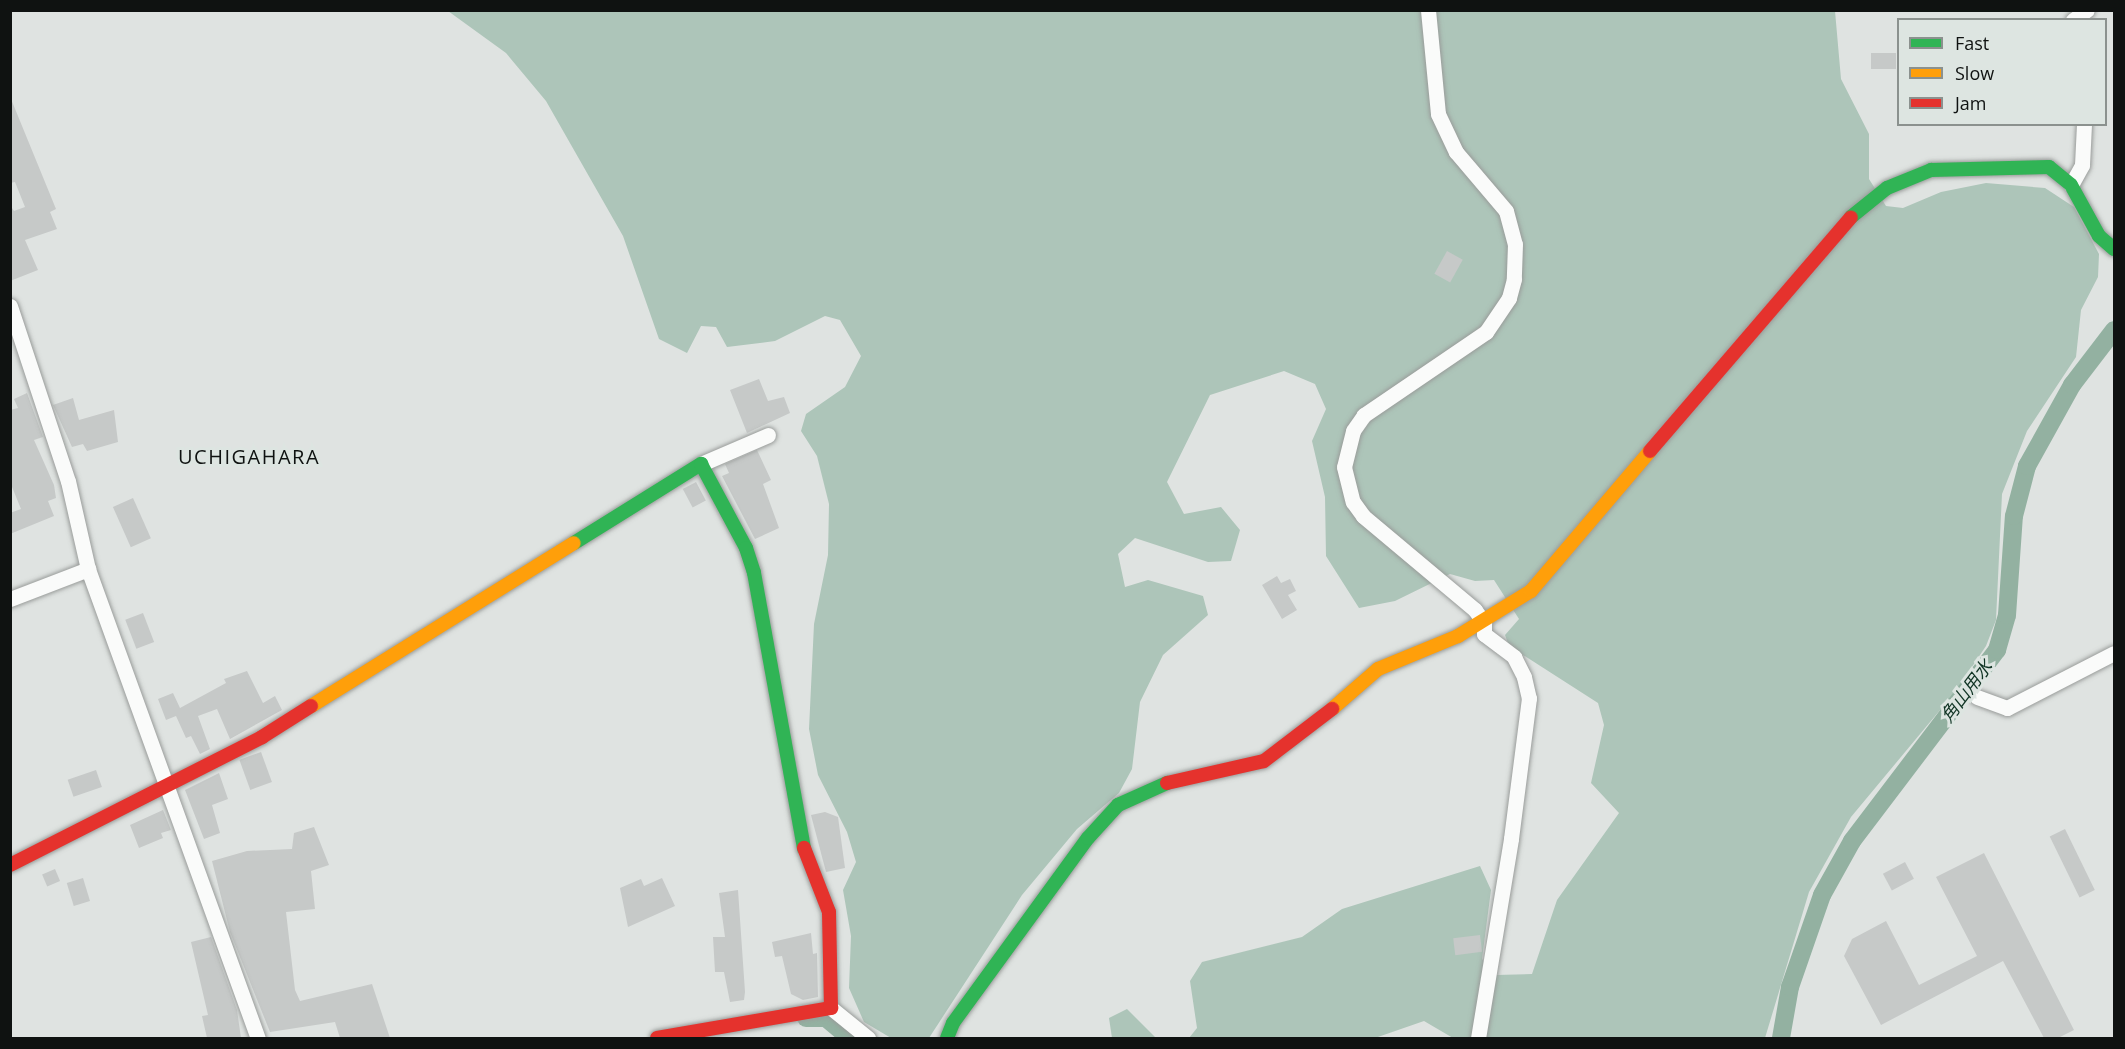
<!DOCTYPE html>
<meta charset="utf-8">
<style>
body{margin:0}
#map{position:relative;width:2125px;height:1049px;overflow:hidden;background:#dfe3e1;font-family:"Open Sans","Noto Sans JP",sans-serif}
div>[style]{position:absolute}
.forest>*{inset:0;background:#adc5b9}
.canal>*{height:18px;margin:-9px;padding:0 9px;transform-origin:9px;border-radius:9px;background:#93b1a1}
.building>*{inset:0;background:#c6c9c8;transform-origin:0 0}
.roads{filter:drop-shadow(0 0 2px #999c9a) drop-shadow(0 0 2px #999c9a)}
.street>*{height:15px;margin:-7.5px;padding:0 7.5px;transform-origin:7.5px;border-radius:7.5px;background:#fafbfa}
.fast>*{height:14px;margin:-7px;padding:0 7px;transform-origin:7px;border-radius:7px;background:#30b455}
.slow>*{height:14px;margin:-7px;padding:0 7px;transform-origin:7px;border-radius:7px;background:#ff9f0a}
.jam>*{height:14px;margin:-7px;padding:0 7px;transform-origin:7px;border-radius:7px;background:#e5322d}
span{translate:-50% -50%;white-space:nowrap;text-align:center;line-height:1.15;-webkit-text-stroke:6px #dde5e1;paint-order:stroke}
.water-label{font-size:18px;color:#103424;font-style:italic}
.quarter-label{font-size:20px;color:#0f1211;letter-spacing:1.5px}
.frame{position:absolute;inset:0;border:12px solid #0f1211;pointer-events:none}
.legend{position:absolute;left:1897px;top:18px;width:210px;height:108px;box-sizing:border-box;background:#dde5e1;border:2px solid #8b918e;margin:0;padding:8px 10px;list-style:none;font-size:18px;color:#0f1211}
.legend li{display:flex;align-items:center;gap:12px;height:30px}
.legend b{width:30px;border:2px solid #8b918e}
</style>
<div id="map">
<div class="forest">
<div style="clip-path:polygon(448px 11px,1835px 11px,1841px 79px,1869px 134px,1869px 179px,1886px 206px,1903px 208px,1941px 192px,1986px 183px,2045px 188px,2074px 207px,2099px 254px,2098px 277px,2081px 310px,2076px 357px,2027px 431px,2002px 494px,1996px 620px,1986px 646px,1955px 692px,1851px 817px,1809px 892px,1765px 1038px,1453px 1038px,1424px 1021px,1375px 1038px,1189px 1038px,1197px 1028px,1190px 981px,1202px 962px,1302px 937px,1342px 909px,1480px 866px,1491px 890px,1482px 959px,1496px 975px,1532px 974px,1557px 900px,1619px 813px,1591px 783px,1604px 725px,1598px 703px,1509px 646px,1505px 635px,1519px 619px,1494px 580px,1475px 581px,1450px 574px,1395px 601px,1359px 608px,1326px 556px,1325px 497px,1312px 441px,1326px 409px,1315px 384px,1284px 371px,1210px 395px,1167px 482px,1184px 514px,1221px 507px,1240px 530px,1231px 561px,1208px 562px,1135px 538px,1118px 554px,1125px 587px,1148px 580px,1203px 596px,1208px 615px,1163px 655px,1140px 702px,1132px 769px,1119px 793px,1077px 829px,1022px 895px,929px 1038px,891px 1038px,864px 1022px,849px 988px,851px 936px,843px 890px,856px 862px,847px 832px,818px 775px,809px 729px,814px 624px,828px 555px,829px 504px,817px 456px,801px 431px,806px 414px,845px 387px,861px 356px,840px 320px,825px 316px,775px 341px,727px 347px,716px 327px,701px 326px,687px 353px,659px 339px,623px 236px,546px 101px,506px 53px)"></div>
<div style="clip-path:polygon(1127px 1009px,1156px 1038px,1112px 1038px,1109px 1018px)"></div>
</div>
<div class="canal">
<div style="left:806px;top:1018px;width:20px"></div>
<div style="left:826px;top:1018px;width:31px;rotate:40deg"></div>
<div style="left:1781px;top:1038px;width:52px;rotate:-80deg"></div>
<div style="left:1790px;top:987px;width:97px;rotate:-70.8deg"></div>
<div style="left:1822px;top:895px;width:62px;rotate:-60.9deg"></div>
<div style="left:1852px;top:841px;width:240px;rotate:-52.8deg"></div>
<div style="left:1997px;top:650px;width:36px;rotate:-74deg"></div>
<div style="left:2007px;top:615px;width:99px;rotate:-86deg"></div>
<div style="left:2014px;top:516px;width:52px;rotate:-75.4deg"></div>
<div style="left:2027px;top:466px;width:93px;rotate:-60.9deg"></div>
<div style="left:2072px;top:385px;width:69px;rotate:-52.6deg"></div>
</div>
<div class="building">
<div style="left:1871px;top:53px;width:25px;height:16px"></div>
<div style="clip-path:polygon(11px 99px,56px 209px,50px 212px,57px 229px,25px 240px,38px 270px,10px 281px,10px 205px,14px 211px,25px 207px,15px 182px,10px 183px)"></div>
<div style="left:1447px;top:251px;width:18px;height:26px;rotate:29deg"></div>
<div style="clip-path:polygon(759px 379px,768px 401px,784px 397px,790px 413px,747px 433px,730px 390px)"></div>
<div style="clip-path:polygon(27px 393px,43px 437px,34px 440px,54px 485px,56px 498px,48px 501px,54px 516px,10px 534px,10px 513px,21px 509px,10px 482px,10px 410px,18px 408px,14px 399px)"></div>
<div style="clip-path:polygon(73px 398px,79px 420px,114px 410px,118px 442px,87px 451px,83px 444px,72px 447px,53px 405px)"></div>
<div style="clip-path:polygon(757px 450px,771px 480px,763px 484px,779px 528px,755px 539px,722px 476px,729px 473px,725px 464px)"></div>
<div style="left:696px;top:482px;width:21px;height:15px;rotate:62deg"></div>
<div style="left:133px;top:498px;width:44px;height:22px;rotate:66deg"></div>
<div style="clip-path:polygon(1277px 576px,1281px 583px,1290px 579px,1296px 591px,1288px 595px,1297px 610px,1282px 619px,1262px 585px)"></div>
<div style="left:143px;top:613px;width:31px;height:19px;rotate:69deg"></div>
<div style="clip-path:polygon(247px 671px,263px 703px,275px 696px,282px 710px,230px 739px,217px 709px,198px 716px,210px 749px,200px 754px,191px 736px,186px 738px,176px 716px,166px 720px,158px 699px,173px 693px,180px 708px,226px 683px,224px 679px)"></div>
<div style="left:261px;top:752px;width:32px;height:23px;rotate:70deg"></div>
<div style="left:96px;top:770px;width:18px;height:30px;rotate:71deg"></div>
<div style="clip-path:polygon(219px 773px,228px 799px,212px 805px,220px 833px,204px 839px,185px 790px)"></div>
<div style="clip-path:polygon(163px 810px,171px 830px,161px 833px,163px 838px,139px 848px,130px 825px)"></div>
<div style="clip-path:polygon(825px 812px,838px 817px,845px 868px,826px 872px,811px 815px)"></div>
<div style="clip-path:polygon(314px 827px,329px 865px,311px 871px,315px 909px,286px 912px,295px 990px,300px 1001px,372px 984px,390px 1038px,340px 1038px,335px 1022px,270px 1032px,230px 932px,212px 861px,247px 851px,292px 849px,294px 833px)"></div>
<div style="left:2065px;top:829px;width:68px;height:17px;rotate:64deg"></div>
<div style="clip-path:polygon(1984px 853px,2074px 1030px,2058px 1038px,2044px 1038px,2003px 961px,1881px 1025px,1844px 956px,1852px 939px,1886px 921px,1919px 985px,1977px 956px,1936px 877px)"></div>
<div style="left:1905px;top:862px;width:19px;height:25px;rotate:62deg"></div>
<div style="left:55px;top:869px;width:13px;height:14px;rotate:67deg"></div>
<div style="left:83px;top:878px;width:24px;height:17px;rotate:73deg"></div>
<div style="clip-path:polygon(662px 878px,675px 906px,628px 927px,620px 888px,641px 879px,644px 886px)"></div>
<div style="clip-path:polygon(738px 890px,745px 992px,744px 1000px,730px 1002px,724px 972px,715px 972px,713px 937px,725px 937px,719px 893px)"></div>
<div style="clip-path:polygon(811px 933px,813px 954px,817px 953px,818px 997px,803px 1000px,791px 994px,782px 956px,775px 957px,772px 942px)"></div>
<div style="left:1480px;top:935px;width:17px;height:27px;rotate:83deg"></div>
<div style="clip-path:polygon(211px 937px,237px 1010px,241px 1038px,207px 1038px,202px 1016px,208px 1015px,191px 942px)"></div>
</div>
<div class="roads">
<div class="street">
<div style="left:1428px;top:10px;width:104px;rotate:84.5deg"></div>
<div style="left:1438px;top:114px;width:42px;rotate:64.7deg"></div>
<div style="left:1456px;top:152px;width:77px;rotate:49.7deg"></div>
<div style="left:1506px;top:211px;width:34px;rotate:75deg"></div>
<div style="left:1515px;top:244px;width:35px;rotate:92deg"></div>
<div style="left:1514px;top:279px;width:20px;rotate:105deg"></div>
<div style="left:1509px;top:298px;width:41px;rotate:124.1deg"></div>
<div style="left:1486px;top:332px;width:148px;rotate:145.8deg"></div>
<div style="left:1364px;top:415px;width:19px;rotate:125deg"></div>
<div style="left:1353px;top:431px;width:37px;rotate:104deg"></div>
<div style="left:1344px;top:467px;width:36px;rotate:76deg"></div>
<div style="left:1353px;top:502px;width:17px;rotate:54deg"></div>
<div style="left:1363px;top:516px;width:146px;rotate:40deg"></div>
<div style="left:1475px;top:610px;width:16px;rotate:55deg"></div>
<div style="left:1484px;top:623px;width:11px;rotate:90deg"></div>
<div style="left:1484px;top:634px;width:38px;rotate:37deg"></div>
<div style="left:1514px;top:657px;width:22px;rotate:63deg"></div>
<div style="left:1524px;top:677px;width:22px;rotate:77deg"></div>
<div style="left:1529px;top:698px;width:142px;rotate:97.3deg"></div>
<div style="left:1511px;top:839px;width:202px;rotate:99.4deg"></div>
<div style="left:2073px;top:20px;width:17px;rotate:-36deg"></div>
<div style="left:2071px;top:185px;width:23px;rotate:-61deg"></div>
<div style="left:2082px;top:165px;width:41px;rotate:-87.2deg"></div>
<div style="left:10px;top:306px;width:184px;rotate:71.7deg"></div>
<div style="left:68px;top:481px;width:90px;rotate:77.2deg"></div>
<div style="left:88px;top:569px;width:499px;rotate:70.1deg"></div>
<div style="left:701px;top:464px;width:73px;rotate:-23.4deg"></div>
<div style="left:10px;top:599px;width:84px;rotate:-21deg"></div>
<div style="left:1977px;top:697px;width:32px;rotate:20deg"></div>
<div style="left:2007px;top:708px;width:120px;rotate:-27.2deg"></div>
<div style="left:831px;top:1008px;width:48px;rotate:39deg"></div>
</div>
<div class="fast">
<div style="left:1851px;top:217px;width:46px;rotate:-38.9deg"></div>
<div style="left:1887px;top:188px;width:48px;rotate:-22.2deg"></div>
<div style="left:1931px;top:170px;width:118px;rotate:-1.5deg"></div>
<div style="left:2049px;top:167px;width:28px;rotate:39deg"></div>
<div style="left:2071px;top:185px;width:58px;rotate:61.2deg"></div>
<div style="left:2099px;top:236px;width:20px;rotate:41deg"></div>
<div style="left:574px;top:543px;width:150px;rotate:-31.9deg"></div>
<div style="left:701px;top:464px;width:95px;rotate:61.8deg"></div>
<div style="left:746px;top:548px;width:26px;rotate:72deg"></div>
<div style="left:754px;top:573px;width:280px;rotate:79.7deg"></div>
<div style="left:947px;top:1038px;width:16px;rotate:-68deg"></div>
<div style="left:953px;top:1023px;width:229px;rotate:-53.9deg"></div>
<div style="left:1088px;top:838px;width:45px;rotate:-47.7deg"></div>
<div style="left:1118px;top:805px;width:54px;rotate:-24.2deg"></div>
</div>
<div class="slow">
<div style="left:311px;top:706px;width:309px;rotate:-31.8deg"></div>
<div style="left:1332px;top:709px;width:61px;rotate:-41deg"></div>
<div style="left:1378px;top:669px;width:87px;rotate:-22.4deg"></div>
<div style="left:1458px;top:636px;width:86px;rotate:-31.7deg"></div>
<div style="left:1531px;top:591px;width:184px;rotate:-49.6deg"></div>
</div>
<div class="jam">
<div style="left:1650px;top:451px;width:308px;rotate:-49.3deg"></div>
<div style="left:1167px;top:783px;width:99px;rotate:-12.8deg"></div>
<div style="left:1264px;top:761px;width:86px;rotate:-37.4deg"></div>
<div style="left:10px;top:865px;width:283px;rotate:-26.9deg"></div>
<div style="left:262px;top:737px;width:58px;rotate:-32.3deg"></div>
<div style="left:657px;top:1038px;width:177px;rotate:-9.8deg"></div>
<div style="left:831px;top:1008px;width:96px;rotate:-91.2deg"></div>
<div style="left:829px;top:912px;width:69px;rotate:-111.3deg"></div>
</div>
</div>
<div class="water-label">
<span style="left:1966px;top:691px;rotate:-53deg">角山用水</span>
</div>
<div class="quarter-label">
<span style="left:249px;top:456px">UCHIGAHARA</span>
</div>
<div class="frame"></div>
<ul class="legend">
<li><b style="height:8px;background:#30b455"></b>Fast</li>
<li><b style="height:8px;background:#ff9f0a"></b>Slow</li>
<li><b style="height:8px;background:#e5322d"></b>Jam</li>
</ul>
</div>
